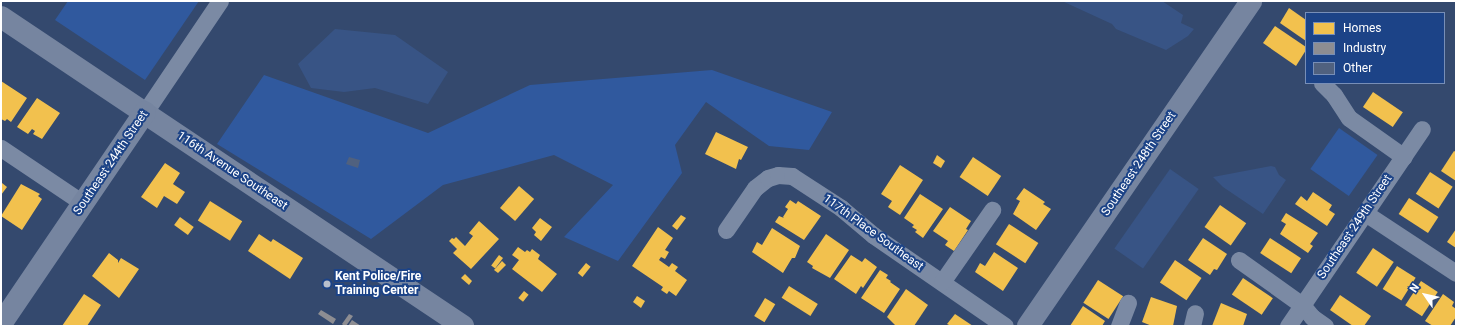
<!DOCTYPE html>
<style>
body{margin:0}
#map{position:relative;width:1457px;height:327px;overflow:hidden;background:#34496e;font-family:Roboto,sans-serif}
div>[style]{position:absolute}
.green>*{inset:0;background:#30599e;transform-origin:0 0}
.water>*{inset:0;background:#385485;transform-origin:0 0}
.homes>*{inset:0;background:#f2c14e;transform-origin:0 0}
.industry>*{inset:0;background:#8d8d92}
.building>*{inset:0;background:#50617f}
.street>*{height:17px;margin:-8.5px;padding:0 8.5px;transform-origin:8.5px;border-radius:8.5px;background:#7b8aa4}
.secondary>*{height:22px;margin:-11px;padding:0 11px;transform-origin:11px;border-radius:11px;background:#7685a0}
.dots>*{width:11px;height:11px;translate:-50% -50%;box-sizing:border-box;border:2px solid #1c4387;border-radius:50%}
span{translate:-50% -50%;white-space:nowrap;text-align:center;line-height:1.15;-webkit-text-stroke:4px #1c4387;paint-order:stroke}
.street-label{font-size:12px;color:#fff}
.poi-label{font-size:12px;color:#fff;font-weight:700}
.left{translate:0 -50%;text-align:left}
.frame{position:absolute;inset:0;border:2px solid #fff;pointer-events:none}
.legend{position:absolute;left:1305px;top:12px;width:140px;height:72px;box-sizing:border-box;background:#1c4387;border:1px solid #778eb7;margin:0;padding:5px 7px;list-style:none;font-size:12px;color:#fff}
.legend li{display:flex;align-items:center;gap:8px;height:20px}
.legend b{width:20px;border:1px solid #778eb7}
.north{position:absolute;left:1405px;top:275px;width:40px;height:40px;-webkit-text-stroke:3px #1c4387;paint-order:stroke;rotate:304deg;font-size:11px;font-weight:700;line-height:16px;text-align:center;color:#fff}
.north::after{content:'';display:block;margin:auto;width:14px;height:18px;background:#fff;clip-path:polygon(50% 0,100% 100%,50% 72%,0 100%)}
</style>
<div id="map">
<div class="green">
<div style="clip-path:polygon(68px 1px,199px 1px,145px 80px,55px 20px)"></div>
<div style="clip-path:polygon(712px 70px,832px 112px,809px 150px,769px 146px,706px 102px,675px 145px,682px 173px,618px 261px,564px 237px,613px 185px,554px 155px,443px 185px,371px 239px,217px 144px,264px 75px,428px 133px,530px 85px)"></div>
<div style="left:1339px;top:128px;width:47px;height:50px;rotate:35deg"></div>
</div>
<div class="water">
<div style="clip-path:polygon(1062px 1px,1162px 1px,1183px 15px,1181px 23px,1194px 29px,1188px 36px,1166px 50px,1116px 29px,1112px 24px)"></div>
<div style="clip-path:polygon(335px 29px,395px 35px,448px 72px,428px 104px,375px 88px,344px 92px,311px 88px,298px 64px)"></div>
<div style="clip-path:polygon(1271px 166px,1275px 167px,1279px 175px,1286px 180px,1263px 214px,1223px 187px,1213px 177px)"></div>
<div style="left:1170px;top:169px;width:35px;height:97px;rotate:35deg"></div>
</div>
<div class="homes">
<div style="clip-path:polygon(1289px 8px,1306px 20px,1306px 41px,1280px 23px)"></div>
<div style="clip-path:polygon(1275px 26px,1306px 47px,1306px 50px,1296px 66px,1263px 43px)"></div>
<div style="clip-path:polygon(1px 81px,27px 98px,11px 122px,7px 119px,5px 121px,1px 119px)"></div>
<div style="left:1373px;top:92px;width:36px;height:18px;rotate:34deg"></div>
<div style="clip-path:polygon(37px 98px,60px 113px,42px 139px,33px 134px,35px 131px,32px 129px,28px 134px,17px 127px)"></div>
<div style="clip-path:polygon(716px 132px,748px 147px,741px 160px,739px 159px,736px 169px,705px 154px)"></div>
<div style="clip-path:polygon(1454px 151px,1456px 152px,1456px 181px,1441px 171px)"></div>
<div style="clip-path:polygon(937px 155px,945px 161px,941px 168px,933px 163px)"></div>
<div style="left:973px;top:157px;width:34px;height:24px;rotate:34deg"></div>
<div style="clip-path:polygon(165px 163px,180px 173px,173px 184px,185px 192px,177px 204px,164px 196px,157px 208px,141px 197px)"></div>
<div style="clip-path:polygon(900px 165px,923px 180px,900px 215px,888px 207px,892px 201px,881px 194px)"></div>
<div style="left:1430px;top:172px;width:27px;height:26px;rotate:33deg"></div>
<div style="clip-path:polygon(2px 183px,7px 187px,1px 195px,1px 185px)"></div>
<div style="clip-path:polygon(21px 184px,40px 194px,38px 196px,42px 199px,22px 230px,1px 216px)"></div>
<div style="left:519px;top:186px;width:20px;height:29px;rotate:41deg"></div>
<div style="clip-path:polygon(1024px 188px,1045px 202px,1043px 204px,1051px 209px,1036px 230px,1013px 214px,1020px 201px,1016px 199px)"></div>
<div style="clip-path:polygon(1313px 192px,1332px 205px,1329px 210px,1335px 214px,1327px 226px,1295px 204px,1301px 196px,1307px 201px)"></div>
<div style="clip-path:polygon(920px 194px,943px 209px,923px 238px,915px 232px,917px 230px,912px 227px,914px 225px,904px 218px)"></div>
<div style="left:1409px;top:198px;width:35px;height:19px;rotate:33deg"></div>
<div style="clip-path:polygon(790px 200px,796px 204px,798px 201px,821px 216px,804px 240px,775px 222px,779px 216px,784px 218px,783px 217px,788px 209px,785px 207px)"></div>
<div style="left:210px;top:201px;width:38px;height:23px;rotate:32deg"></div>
<div style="left:1220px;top:205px;width:32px;height:27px;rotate:35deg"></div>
<div style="clip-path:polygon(950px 207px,971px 221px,966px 229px,968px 230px,954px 251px,945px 245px,948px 241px,933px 231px)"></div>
<div style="clip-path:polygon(1286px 213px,1318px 233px,1310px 244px,1313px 246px,1308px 253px,1280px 234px,1286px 224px,1281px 221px)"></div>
<div style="clip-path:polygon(681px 215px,686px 218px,677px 230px,672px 226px)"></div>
<div style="left:180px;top:217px;width:17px;height:10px;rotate:36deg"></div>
<div style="clip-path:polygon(540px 218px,552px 227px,541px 241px,534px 235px,536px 232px,532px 228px)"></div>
<div style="clip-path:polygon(479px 221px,499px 239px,471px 269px,453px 253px,457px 249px,449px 241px,452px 238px,454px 239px,456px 237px,465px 246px,473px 236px,469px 233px)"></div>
<div style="left:1009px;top:224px;width:35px;height:24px;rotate:33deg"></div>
<div style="clip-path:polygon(658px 227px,673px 238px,665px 250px,669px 252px,665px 259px,661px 257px,659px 260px,669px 267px,672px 263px,678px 267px,675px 271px,687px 280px,676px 296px,669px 291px,667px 294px,661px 290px,663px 287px,632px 266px)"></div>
<div style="clip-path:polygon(772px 228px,800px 246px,795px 258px,792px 258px,783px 273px,752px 252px,757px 242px,762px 245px)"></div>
<div style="clip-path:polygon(1456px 229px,1456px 248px,1447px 242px)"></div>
<div style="clip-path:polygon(259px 234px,271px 242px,273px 239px,303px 258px,290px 279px,248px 251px)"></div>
<div style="clip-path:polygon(826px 234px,849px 250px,830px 278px,812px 268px,813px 266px,807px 262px)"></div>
<div style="clip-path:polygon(1203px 238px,1227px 254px,1217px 270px,1214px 269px,1210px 275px,1188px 260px)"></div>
<div style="left:1270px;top:238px;width:37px;height:18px;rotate:33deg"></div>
<div style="clip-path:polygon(518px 247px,525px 252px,527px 250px,530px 252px,532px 249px,540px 255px,538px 259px,557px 274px,542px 292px,512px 269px,519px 260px,512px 255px)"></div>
<div style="left:1373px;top:248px;width:25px;height:30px;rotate:34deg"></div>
<div style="clip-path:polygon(994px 252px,1018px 268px,1003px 291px,975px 272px,980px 263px,985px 266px)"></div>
<div style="clip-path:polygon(109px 253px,118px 260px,118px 263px,121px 258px,139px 269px,119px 298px,92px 276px)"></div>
<div style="left:499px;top:255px;width:5px;height:13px;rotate:37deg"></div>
<div style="clip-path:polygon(851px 255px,862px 262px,865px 258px,877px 267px,863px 288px,861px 286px,856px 294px,834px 279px)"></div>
<div style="left:1175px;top:260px;width:32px;height:27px;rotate:34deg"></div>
<div style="clip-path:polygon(502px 261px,506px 265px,498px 273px,494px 270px)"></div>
<div style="left:586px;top:263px;width:6px;height:13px;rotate:39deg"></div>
<div style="left:1397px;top:266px;width:22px;height:27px;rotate:32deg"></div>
<div style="clip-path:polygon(880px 270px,888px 275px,886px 278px,891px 281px,890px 282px,900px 289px,884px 313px,861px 298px)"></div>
<div style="clip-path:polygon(465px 274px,472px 281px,469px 285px,461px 278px)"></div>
<div style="left:1243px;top:278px;width:36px;height:20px;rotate:34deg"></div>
<div style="left:1098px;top:280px;width:30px;height:27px;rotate:33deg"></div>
<div style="left:1421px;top:281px;width:20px;height:29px;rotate:33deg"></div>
<div style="left:789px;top:286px;width:34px;height:14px;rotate:32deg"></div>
<div style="clip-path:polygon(906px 289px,928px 305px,914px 326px,896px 326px,887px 317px)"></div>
<div style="left:524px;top:291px;width:6px;height:9px;rotate:39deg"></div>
<div style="clip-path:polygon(84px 294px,101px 305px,87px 326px,62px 326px)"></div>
<div style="clip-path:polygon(1443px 294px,1454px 302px,1452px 306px,1456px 309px,1456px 317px,1450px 326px,1433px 326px,1425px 321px)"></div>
<div style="clip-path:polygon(1340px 295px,1371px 316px,1364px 326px,1353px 326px,1330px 310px)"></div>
<div style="clip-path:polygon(637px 296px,645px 301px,641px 308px,633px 302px)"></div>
<div style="clip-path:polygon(1151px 297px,1177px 306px,1173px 326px,1152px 326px,1142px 322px)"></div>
<div style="left:765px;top:298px;width:12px;height:21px;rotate:31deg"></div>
<div style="clip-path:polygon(1221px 303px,1247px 314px,1243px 326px,1212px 326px)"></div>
<div style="clip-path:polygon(1083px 306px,1105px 321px,1102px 326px,1070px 326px)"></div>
<div style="clip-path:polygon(955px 314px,973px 326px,951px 326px,947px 324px)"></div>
</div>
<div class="industry">
<div style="clip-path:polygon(321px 310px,336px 319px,333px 324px,318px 314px)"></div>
<div style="clip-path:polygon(349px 314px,353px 316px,346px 326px,344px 326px,342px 324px)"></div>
<div style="clip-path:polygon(352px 320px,361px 326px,348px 326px)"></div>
</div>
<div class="building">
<div style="clip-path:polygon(349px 157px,360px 160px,358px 168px,346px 164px)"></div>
</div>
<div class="street">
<div style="left:1322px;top:83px;width:17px;rotate:45deg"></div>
<div style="left:1334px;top:95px;width:27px;rotate:57deg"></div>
<div style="left:1349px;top:118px;width:67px;rotate:35.3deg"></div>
<div style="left:145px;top:112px;width:134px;rotate:-56deg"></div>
<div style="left:1px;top:148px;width:99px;rotate:33.9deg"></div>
<div style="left:1365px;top:213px;width:109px;rotate:33.4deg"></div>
<div style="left:726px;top:230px;width:51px;rotate:-55.4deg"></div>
<div style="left:755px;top:188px;width:16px;rotate:-38deg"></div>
<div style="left:768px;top:178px;width:10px;rotate:-17deg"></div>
<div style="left:778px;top:175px;width:14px;rotate:4deg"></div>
<div style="left:792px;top:176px;width:59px;rotate:33.1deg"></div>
<div style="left:841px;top:208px;width:42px;rotate:40.2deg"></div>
<div style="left:873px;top:235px;width:160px;rotate:34.6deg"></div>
<div style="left:1239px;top:260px;width:77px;rotate:35.5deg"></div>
<div style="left:1302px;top:305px;width:16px;rotate:50deg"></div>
<div style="left:1312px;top:317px;width:16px;rotate:35deg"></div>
<div style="left:942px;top:282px;width:88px;rotate:-55.2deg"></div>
<div style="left:1119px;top:326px;width:25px;rotate:-69deg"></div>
<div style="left:1192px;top:326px;width:13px;rotate:-77deg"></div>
<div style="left:1288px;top:326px;width:238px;rotate:-55.8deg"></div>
</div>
<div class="secondary">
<div style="left:1px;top:17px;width:556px;rotate:33.78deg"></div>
<div style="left:1px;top:324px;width:256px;rotate:-55.8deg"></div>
<div style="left:1028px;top:326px;width:394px;rotate:-55.5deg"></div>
</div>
<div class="dots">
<div style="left:327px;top:284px;background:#b8bfcc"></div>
</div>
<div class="street-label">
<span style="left:111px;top:163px;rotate:-56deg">Southeast 244th Street</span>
<span style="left:1139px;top:164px;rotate:-56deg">Southeast 248th Street</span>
<span style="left:232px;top:171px;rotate:34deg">116th Avenue Southeast</span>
<span style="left:1355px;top:227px;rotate:-56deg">Southeast 249th Street</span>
<span style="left:873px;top:233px;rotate:36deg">117th Place Southeast</span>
</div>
<div class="poi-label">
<span class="left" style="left:335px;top:284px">Kent Police/Fire<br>Training Center</span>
</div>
<div class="frame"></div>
<ul class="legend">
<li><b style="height:11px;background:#f2c14e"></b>Homes</li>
<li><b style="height:11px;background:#8d8d92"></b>Industry</li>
<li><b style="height:11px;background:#50617f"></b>Other</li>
</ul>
<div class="north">N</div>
</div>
